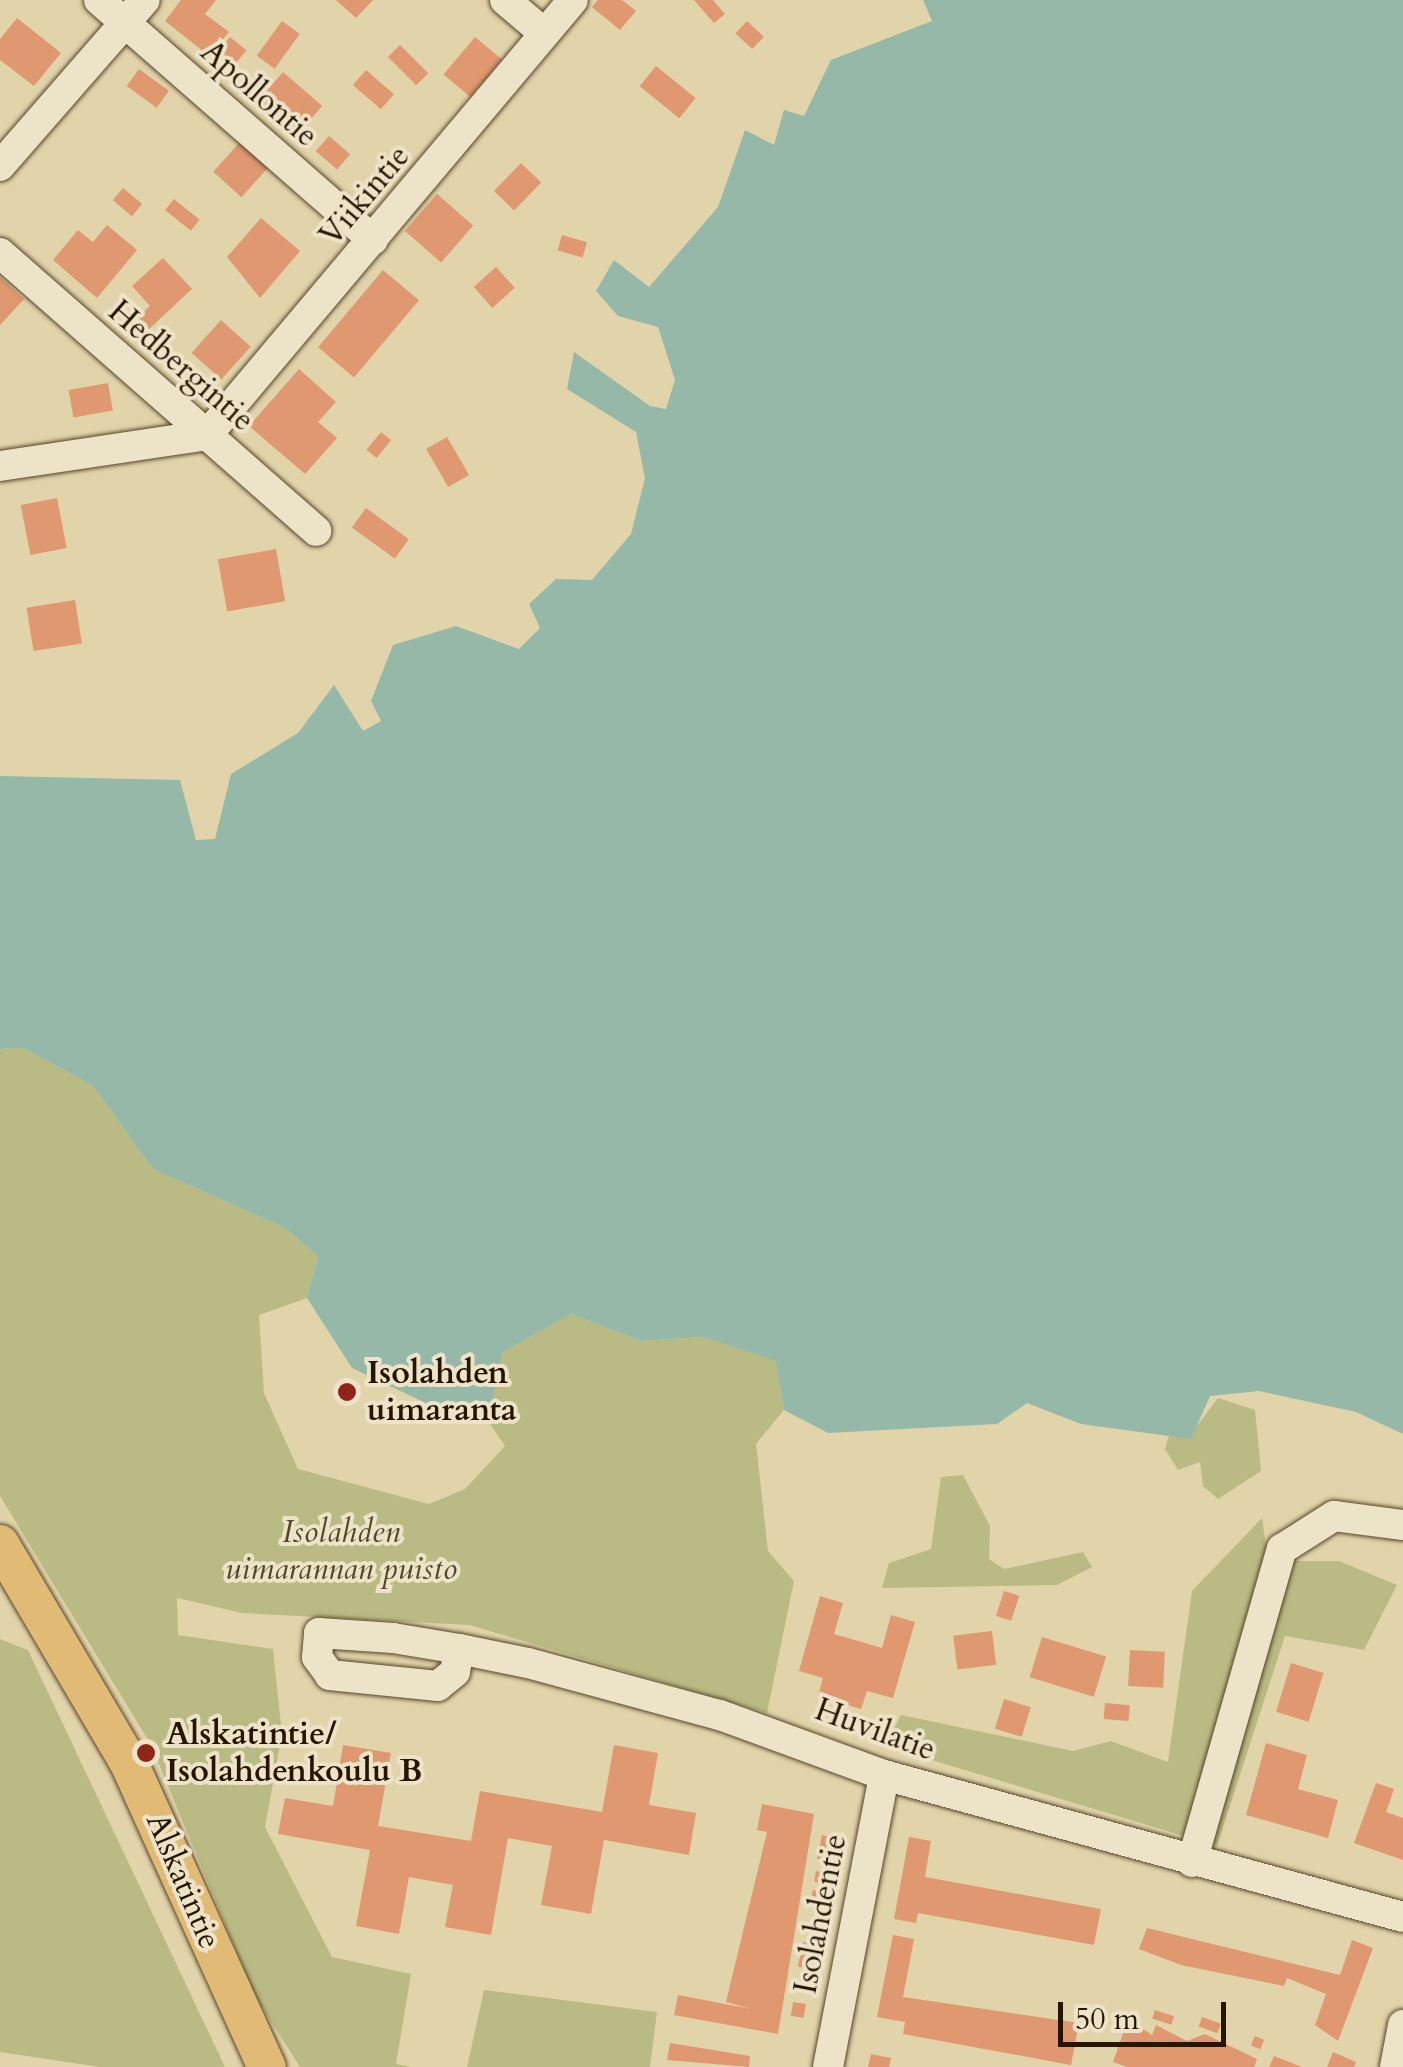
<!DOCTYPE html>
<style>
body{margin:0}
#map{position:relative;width:1403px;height:2067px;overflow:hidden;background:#e2d4aa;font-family:Cardo,serif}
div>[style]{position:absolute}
.green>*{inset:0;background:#babb84}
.water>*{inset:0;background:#95b8a9}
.building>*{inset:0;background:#df986f;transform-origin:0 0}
.roads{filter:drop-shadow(0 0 2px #56452a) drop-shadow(0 0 2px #56452a)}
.minor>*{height:30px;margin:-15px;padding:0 15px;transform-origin:15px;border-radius:15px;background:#ece3c8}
.major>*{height:38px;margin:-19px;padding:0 19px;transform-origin:19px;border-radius:19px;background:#e1ba75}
.dots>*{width:28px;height:28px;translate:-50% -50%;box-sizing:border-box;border:5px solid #ece3c8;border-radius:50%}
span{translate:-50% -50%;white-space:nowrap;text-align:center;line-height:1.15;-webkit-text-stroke:8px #ece3c8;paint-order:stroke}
.street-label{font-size:32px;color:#281500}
.poi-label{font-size:32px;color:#281500;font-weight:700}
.left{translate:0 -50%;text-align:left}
.park-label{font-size:32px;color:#544728;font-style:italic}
.scale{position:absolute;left:1058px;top:2002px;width:168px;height:45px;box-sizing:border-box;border:5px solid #281500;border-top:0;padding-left:12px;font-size:30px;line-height:35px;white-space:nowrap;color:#281500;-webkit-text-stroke:8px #ece3c8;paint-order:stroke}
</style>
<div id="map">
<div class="green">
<div style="clip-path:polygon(23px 1048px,93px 1086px,153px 1169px,285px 1228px,318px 1256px,307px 1298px,259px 1315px,264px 1393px,298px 1469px,429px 1504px,465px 1489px,505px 1446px,488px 1421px,503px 1352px,571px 1314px,641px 1341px,703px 1337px,777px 1361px,784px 1410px,756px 1444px,768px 1551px,794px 1581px,767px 1713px,469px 1625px,242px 1613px,177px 1598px,178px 1635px,273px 1649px,282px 1734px,265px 1827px,332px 1957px,411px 1974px,396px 2064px,412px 2067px,300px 2067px,256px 1998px,151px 1745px,0 1496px,0 1049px)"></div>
<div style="clip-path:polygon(1218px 1398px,1255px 1410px,1261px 1471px,1218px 1499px,1203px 1486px,1200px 1462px,1178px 1470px,1165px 1449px,1169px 1436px,1188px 1438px)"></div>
<div style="clip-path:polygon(963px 1475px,990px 1526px,989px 1559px,1004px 1569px,1083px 1552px,1092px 1567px,1057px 1585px,882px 1588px,889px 1563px,931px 1549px,941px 1477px)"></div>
<div style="clip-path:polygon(1262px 1518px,1268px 1561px,1339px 1561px,1397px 1585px,1364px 1650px,1285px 1636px,1217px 1846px,885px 1746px,901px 1715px,1073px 1751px,1111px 1741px,1168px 1762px,1192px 1591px)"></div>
<div style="clip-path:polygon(0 1639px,28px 1650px,225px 2067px,100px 2067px,0 2052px)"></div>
<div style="clip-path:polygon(484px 1990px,657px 2012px,650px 2067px,467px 2067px)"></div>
</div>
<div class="water">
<div style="clip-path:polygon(923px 0,1403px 0,1403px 1434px,1356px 1412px,1259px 1391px,1210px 1396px,1191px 1439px,1081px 1424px,1027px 1403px,997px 1424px,828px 1433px,784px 1410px,776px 1361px,703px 1337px,641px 1341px,571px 1314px,503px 1352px,488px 1421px,451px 1415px,352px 1368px,307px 1298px,318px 1256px,285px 1228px,153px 1169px,93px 1086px,23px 1048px,0 1049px,0 776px,180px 780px,196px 840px,215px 839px,231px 774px,298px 733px,334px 685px,363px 731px,381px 721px,371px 701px,393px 645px,456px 626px,519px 649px,540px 628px,529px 604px,556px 579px,592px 580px,631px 534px,645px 478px,636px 432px,567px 389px,574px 352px,650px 406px,666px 409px,675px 380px,658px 327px,618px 316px,596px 291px,614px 260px,649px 287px,718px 207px,745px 130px,774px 145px,784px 110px,804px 116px,831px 60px,932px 21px)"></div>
</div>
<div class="building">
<div style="clip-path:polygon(181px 0,216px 0,205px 14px,229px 32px,209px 56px,165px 21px)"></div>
<div style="clip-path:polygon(336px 0,373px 0,356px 18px)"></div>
<div style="clip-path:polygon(598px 0,622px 0,636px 11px,620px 30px,592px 7px)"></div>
<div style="clip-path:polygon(694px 0,713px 0,725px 14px,714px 23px)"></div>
<div style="clip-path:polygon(17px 18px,61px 53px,34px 86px,0 60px,0 39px)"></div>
<div style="left:282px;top:21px;width:22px;height:43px;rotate:36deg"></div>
<div style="left:747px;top:21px;width:23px;height:17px;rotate:43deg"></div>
<div style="left:230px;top:37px;width:21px;height:28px;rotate:39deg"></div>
<div style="left:475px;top:37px;width:35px;height:49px;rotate:40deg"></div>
<div style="left:400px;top:45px;width:40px;height:17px;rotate:45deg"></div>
<div style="left:656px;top:66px;width:51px;height:26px;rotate:39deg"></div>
<div style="left:139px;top:69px;width:37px;height:21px;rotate:36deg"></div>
<div style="left:366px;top:70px;width:37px;height:20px;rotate:41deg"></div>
<div style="left:283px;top:72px;width:52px;height:39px;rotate:41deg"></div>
<div style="left:329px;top:136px;width:28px;height:20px;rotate:41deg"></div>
<div style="left:240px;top:142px;width:38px;height:40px;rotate:42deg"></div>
<div style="left:521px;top:163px;width:28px;height:39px;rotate:44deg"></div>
<div style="left:123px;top:188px;width:25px;height:16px;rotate:40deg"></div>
<div style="left:437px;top:194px;width:48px;height:49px;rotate:41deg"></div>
<div style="left:174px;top:199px;width:33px;height:14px;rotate:39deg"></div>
<div style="clip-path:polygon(261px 218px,300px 251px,260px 298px,227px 257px)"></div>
<div style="clip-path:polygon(107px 225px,137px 250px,97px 298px,53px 260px,78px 230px,93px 242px)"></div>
<div style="left:562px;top:235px;width:26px;height:16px;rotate:16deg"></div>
<div style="clip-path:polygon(163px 258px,192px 289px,149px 329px,138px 317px,150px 306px,132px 286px)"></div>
<div style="left:496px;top:267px;width:28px;height:30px;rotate:48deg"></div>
<div style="left:383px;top:270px;width:47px;height:101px;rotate:40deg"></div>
<div style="clip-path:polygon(0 277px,24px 299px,0 325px)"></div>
<div style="left:221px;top:320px;width:40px;height:44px;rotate:42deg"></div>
<div style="clip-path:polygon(299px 369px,336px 402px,318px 422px,337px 438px,305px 474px,249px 426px)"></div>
<div style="left:108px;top:383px;width:28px;height:40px;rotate:80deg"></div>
<div style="left:381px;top:432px;width:13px;height:23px;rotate:39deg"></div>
<div style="left:447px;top:437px;width:44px;height:24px;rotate:60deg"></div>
<div style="left:57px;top:498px;width:51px;height:37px;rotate:79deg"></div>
<div style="left:366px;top:508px;width:53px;height:24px;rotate:36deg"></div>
<div style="left:276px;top:549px;width:53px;height:59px;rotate:80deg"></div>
<div style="left:75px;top:600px;width:44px;height:49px;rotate:81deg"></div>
<div style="left:1004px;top:1591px;width:16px;height:26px;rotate:18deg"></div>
<div style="clip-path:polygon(820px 1596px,843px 1603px,834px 1634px,882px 1648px,891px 1615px,915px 1622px,893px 1698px,867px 1691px,861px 1709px,818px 1696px,823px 1678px,799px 1671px)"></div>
<div style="left:992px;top:1631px;width:34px;height:39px;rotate:83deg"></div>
<div style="left:1042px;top:1637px;width:67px;height:42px;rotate:17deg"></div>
<div style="left:1130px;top:1650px;width:35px;height:36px;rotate:3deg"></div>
<div style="left:1291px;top:1663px;width:34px;height:51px;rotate:17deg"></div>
<div style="left:1004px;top:1699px;width:28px;height:31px;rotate:17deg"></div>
<div style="left:1105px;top:1703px;width:25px;height:16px;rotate:5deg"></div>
<div style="clip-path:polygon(1266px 1743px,1307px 1755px,1298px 1789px,1338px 1800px,1328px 1838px,1246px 1815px)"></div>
<div style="clip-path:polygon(343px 1745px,391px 1753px,378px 1826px,471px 1841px,480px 1791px,602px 1812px,614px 1745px,658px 1753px,649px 1805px,696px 1813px,689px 1855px,604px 1840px,591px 1914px,541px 1905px,552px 1846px,508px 1838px,491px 1935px,445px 1927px,453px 1885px,409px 1877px,399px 1934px,356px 1926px,370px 1850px,278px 1834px,285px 1798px,333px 1806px)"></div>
<div style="clip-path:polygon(1376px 1783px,1394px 1789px,1386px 1812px,1403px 1818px,1403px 1860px,1354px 1843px)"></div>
<div style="clip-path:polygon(762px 1804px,814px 1814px,778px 2034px,674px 2015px,678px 1995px,751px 2009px,726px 2002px,767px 1832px,757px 1830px)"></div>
<div style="left:822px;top:1835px;width:14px;height:24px;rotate:12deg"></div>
<div style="clip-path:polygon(909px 1837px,931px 1841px,925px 1877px,1101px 1909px,1094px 1945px,918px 1913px,916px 1923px,894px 1919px)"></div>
<div style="left:816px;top:1871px;width:13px;height:11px;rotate:9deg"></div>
<div style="left:813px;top:1890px;width:13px;height:15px;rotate:13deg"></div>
<div style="clip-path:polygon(1147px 1928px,1340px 1975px,1352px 1940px,1373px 1948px,1338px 2041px,1315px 2025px,1326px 1994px,1287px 1978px,1284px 1986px,1181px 1965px,1139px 1949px)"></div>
<div style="clip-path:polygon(893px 1935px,914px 1939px,903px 1997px,1079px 2023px,1071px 2065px,903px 2034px,905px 2022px,877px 2017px)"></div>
<div style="left:803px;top:1942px;width:14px;height:25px;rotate:12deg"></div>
<div style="left:793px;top:2002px;width:13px;height:14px;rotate:9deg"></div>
<div style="left:1155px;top:2010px;width:20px;height:9px;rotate:18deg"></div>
<div style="left:1202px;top:2017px;width:20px;height:10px;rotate:20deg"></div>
<div style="clip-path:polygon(1128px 2019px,1152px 2035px,1156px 2025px,1187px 2041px,1205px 2034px,1257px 2059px,1254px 2067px,1127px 2067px,1113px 2062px)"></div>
<div style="left:1255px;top:2036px;width:10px;height:10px;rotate:24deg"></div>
<div style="clip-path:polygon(670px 2043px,750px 2056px,749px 2067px,667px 2060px)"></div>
<div style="clip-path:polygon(1333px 2052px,1356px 2062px,1354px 2067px,1327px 2067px)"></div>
<div style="clip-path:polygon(871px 2054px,891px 2058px,889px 2067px,868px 2067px)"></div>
<div style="clip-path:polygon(1274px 2056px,1302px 2067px,1269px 2067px)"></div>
</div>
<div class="roads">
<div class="minor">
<div style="left:99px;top:0;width:364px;rotate:41.2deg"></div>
<div style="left:505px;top:0;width:51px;rotate:40.2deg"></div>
<div style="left:0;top:166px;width:220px;rotate:-48.9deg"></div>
<div style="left:0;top:253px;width:421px;rotate:41.3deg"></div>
<div style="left:0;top:466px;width:209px;rotate:-8.5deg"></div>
<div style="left:207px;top:435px;width:568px;rotate:-49.92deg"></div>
<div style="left:459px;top:1649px;width:23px;rotate:100deg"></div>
<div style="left:455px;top:1672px;width:22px;rotate:141deg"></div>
<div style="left:438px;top:1686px;width:109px;rotate:-174.2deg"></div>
<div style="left:330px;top:1675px;width:22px;rotate:-126deg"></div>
<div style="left:317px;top:1657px;width:24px;rotate:-85deg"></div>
<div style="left:319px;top:1633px;width:74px;rotate:3.9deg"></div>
<div style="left:393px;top:1638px;width:67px;rotate:9.5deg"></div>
<div style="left:459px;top:1649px;width:70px;rotate:11.5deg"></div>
<div style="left:528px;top:1663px;width:199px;rotate:15.2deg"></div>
<div style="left:720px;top:1715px;width:175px;rotate:20.1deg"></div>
<div style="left:884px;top:1775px;width:538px;rotate:15.3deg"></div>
<div style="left:1192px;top:1862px;width:326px;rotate:-74deg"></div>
<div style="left:1282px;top:1549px;width:62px;rotate:-32.4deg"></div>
<div style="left:1334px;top:1516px;width:70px;rotate:7.4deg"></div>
<div style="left:828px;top:2067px;width:297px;rotate:-79.1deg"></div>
<div style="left:1395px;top:2067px;width:43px;rotate:-79.2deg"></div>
</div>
<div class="major">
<div style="left:0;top:1544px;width:252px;rotate:59.5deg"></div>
<div style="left:128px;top:1761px;width:336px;rotate:65.6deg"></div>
</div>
</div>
<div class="dots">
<div style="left:347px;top:1392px;background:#8f2418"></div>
<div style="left:146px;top:1753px;background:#8f2418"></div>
</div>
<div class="street-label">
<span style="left:259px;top:94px;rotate:41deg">Apollontie</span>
<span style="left:365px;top:196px;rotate:-50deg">Viikintie</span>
<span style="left:181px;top:366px;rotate:41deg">Hedbergintie</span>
<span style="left:875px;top:1730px;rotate:20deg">Huvilatie</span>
<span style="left:183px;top:1881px;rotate:67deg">Alskatintie</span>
<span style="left:821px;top:1914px;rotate:-79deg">Isolahdentie</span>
</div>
<div class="poi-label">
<span class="left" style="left:367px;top:1392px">Isolahden<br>uimaranta</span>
<span class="left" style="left:166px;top:1753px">Alskatintie/<br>Isolahdenkoulu B</span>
</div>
<div class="park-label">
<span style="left:341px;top:1551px">Isolahden<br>uimarannan puisto</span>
</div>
<div class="scale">50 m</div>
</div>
